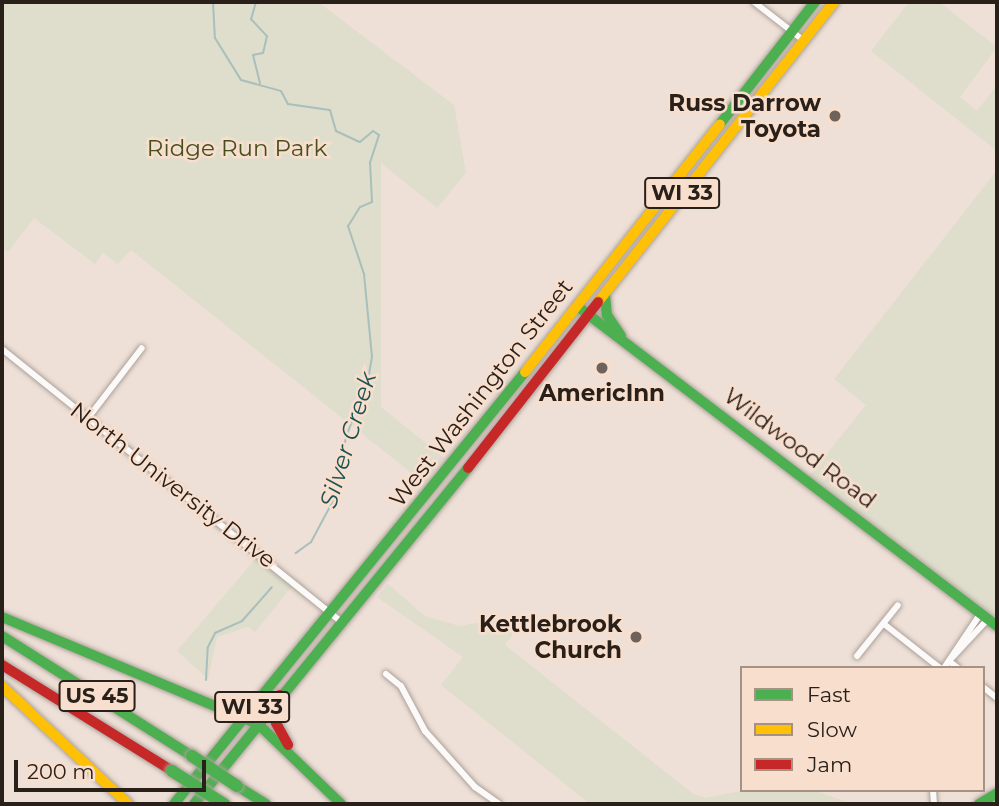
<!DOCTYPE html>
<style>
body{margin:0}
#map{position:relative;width:999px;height:806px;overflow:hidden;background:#eee0d7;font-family:Montserrat,sans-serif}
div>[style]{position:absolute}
.green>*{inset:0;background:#dfddcc}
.stream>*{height:2px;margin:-1px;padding:0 1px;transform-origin:1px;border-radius:1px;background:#a8bfbc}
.roads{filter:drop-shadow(0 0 2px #aca19a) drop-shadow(0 0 2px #aca19a)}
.street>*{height:6px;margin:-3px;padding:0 3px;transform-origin:3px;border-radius:3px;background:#fcfaf9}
.fast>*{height:10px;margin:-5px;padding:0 5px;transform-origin:5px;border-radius:5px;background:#4caf50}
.slow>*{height:10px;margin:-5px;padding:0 5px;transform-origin:5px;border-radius:5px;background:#ffc107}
.jam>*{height:10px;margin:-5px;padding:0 5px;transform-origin:5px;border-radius:5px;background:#c62828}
.bridges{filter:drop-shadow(0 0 2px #aca19a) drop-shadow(0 0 2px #aca19a)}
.fast-bridge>*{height:12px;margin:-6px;padding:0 6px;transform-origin:6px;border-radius:6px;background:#4caf50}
.dots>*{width:19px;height:19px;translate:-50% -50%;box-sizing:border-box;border:4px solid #f8decd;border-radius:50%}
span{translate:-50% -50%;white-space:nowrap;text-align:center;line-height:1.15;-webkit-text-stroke:5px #f8decd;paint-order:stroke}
.shield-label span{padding:2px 5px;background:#f8decd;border:2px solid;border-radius:5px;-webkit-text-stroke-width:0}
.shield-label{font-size:21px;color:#29201a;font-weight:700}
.poi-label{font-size:23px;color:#29201a;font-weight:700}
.right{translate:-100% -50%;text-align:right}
.park-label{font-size:23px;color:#46501f}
.street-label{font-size:23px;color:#29201a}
.water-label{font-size:24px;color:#1b5454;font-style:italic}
.frame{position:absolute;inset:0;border:4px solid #29201a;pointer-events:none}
.legend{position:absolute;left:740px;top:666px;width:245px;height:126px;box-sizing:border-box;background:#f8decd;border:2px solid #a59285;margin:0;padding:9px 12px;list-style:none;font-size:21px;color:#29201a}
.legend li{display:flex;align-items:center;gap:14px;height:35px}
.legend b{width:35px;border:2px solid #a59285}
.scale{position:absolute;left:14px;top:760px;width:192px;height:32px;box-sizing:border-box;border:4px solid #29201a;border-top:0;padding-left:9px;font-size:21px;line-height:24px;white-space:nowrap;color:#29201a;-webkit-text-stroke:5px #f8decd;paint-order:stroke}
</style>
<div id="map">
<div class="green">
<div style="clip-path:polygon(2px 2px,318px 2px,454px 105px,466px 173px,437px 208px,381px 163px,381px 407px,444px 458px,424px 483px,131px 250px,118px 264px,103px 253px,95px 264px,34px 218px,8px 252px,2px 248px)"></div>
<div style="clip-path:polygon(909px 2px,939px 2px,997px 47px,960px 97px,977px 111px,997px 85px,997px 151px,871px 51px)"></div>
<div style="clip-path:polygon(997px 170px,997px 618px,809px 476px,866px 405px,834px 379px)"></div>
<div style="clip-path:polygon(258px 556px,294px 584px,255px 632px,248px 627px,217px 637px,208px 679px,177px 651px)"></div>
<div style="clip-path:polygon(388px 584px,425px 616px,459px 626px,513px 617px,521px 623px,505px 645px,692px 793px,705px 798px,746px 790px,813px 790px,853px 804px,590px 804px,441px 685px,463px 657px,377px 597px)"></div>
</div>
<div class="stream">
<div style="left:213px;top:2px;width:36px;rotate:87deg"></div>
<div style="left:215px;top:38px;width:49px;rotate:58.2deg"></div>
<div style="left:241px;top:80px;width:41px;rotate:15.4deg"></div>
<div style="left:281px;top:91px;width:15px;rotate:62deg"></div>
<div style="left:288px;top:104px;width:42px;rotate:8.1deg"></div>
<div style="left:330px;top:110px;width:22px;rotate:74deg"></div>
<div style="left:336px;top:131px;width:26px;rotate:25deg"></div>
<div style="left:360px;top:142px;width:17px;rotate:-40deg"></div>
<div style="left:373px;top:131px;width:7px;rotate:34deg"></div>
<div style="left:379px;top:135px;width:28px;rotate:108deg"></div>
<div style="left:370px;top:162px;width:40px;rotate:87.1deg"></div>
<div style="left:372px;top:202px;width:13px;rotate:157deg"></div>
<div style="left:360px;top:207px;width:22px;rotate:122deg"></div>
<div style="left:348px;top:226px;width:51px;rotate:71.6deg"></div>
<div style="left:364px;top:274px;width:83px;rotate:84.5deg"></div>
<div style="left:372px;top:357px;width:23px;rotate:100deg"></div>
<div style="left:368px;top:380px;width:61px;rotate:111.1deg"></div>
<div style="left:346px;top:437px;width:63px;rotate:101deg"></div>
<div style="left:334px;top:499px;width:49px;rotate:118.1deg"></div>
<div style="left:311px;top:542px;width:19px;rotate:144deg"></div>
<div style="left:256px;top:2px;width:18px;rotate:106deg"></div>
<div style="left:251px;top:19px;width:23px;rotate:47deg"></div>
<div style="left:267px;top:36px;width:17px;rotate:103deg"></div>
<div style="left:263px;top:53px;width:10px;rotate:169deg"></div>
<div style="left:253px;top:55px;width:29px;rotate:76deg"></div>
<div style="left:206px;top:680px;width:33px;rotate:-87deg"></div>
<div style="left:208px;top:647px;width:16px;rotate:-63deg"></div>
<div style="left:215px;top:633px;width:30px;rotate:-24deg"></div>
<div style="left:242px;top:621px;width:45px;rotate:-48.6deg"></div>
</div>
<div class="roads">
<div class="street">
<div style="left:754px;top:2px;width:62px;rotate:37.8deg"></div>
<div style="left:2px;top:349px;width:437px;rotate:38.8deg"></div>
<div style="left:88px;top:418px;width:88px;rotate:-52.4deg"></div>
<div style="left:884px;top:624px;width:71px;rotate:38.2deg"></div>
<div style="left:857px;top:656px;width:65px;rotate:-51.2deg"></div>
<div style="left:949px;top:661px;width:57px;rotate:-47.1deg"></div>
<div style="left:949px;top:661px;width:11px;rotate:38deg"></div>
<div style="left:944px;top:668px;width:66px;rotate:-56.1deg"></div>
<div style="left:386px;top:674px;width:19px;rotate:39deg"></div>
<div style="left:401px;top:686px;width:51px;rotate:61.9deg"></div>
<div style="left:425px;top:731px;width:75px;rotate:48.2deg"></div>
<div style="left:475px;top:787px;width:29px;rotate:35deg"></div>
<div style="left:983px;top:687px;width:18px;rotate:38deg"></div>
<div style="left:933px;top:790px;width:14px;rotate:86deg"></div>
</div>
<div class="fast">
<div style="left:720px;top:124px;width:155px;rotate:-52.1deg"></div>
<div style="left:605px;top:294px;width:21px;rotate:85deg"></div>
<div style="left:607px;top:315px;width:25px;rotate:56deg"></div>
<div style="left:577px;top:306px;width:528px;rotate:37.3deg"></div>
<div style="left:2px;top:617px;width:277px;rotate:22.7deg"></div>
<div style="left:258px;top:724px;width:115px;rotate:43.9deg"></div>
<div style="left:2px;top:636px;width:225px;rotate:32.3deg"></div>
<div style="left:237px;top:786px;width:34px;rotate:32deg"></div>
<div style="left:174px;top:804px;width:557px;rotate:-50.91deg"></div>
<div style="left:194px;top:804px;width:434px;rotate:-50.8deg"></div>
<div style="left:979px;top:804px;width:21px;rotate:-31deg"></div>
</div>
<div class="slow">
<div style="left:598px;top:302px;width:382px;rotate:-51.8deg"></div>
<div style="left:525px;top:372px;width:315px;rotate:-51.8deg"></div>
<div style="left:2px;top:686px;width:173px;rotate:43.1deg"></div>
</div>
<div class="jam">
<div style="left:468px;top:468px;width:211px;rotate:-51.9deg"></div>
<div style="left:2px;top:665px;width:200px;rotate:31.9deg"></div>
<div style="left:280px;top:695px;width:28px;rotate:98deg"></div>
<div style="left:276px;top:723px;width:25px;rotate:61deg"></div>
</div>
</div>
<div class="bridges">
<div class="fast-bridge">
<div style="left:192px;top:756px;width:54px;rotate:33.7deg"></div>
<div style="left:172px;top:771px;width:62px;rotate:32.4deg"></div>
</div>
</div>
<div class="dots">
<div style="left:835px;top:116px;background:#6e635c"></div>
<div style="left:602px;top:368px;background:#6e635c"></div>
<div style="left:636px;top:637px;background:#6e635c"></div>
</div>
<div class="shield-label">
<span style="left:682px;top:193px">WI 33</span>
<span style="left:97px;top:696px">US 45</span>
<span style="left:252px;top:707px">WI 33</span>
</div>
<div class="poi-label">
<span class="right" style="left:821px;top:116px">Russ Darrow<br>Toyota</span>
<span style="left:602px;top:393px">AmericInn</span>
<span class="right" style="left:622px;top:637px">Kettlebrook<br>Church</span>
</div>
<div class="park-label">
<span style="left:237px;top:148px">Ridge Run Park</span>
</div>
<div class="street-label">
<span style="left:481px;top:393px;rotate:-52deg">West Washington Street</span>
<span style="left:800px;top:448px;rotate:37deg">Wildwood Road</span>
<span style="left:173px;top:485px;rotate:38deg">North University Drive</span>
</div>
<div class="water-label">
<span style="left:348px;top:440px;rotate:-73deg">Silver Creek</span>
</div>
<div class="frame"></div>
<ul class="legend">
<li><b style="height:9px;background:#4caf50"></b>Fast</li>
<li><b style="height:9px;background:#ffc107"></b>Slow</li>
<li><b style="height:9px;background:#c62828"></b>Jam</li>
</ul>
<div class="scale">200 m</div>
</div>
